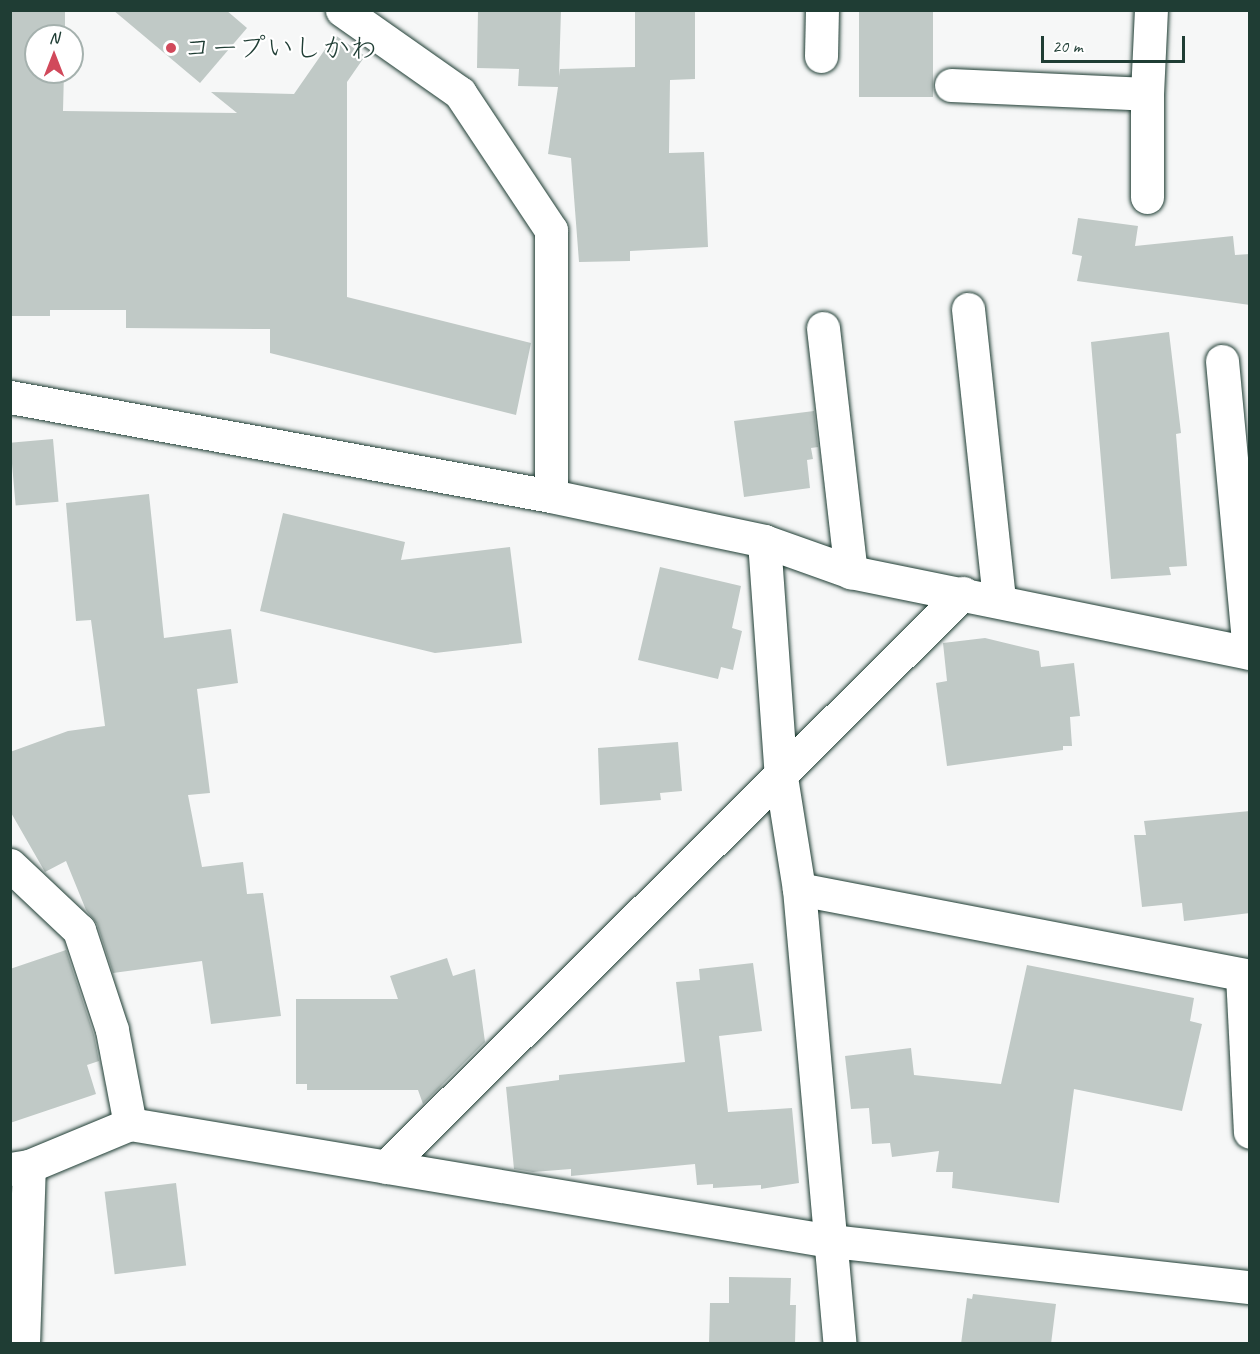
<!DOCTYPE html>
<meta charset="utf-8">
<style>
body{margin:0}
#map{position:relative;width:1260px;height:1354px;overflow:hidden;background:#f6f7f7;font-family:Caveat,"Klee One",sans-serif}
div>[style]{position:absolute}
.building>*{inset:0;background:#c0c9c6;transform-origin:0 0}
.roads{filter:drop-shadow(0 0 2px #1f3d34) drop-shadow(0 0 2px #1f3d34)}
.street>*{height:33px;margin:-16.5px;padding:0 16.5px;transform-origin:16.5px;border-radius:16.5px;background:#fff}
.secondary>*{height:33px;margin:-16.5px;padding:0 16.5px;transform-origin:16.5px;border-radius:16.5px;background:#fff}
.dots>*{width:16px;height:16px;translate:-50% -50%;box-sizing:border-box;border:3px solid #fff;border-radius:50%}
span{translate:-50% -50%;white-space:nowrap;text-align:center;line-height:1.15;-webkit-text-stroke:4.5px #fff;paint-order:stroke}
.poi-label{font-size:28px;color:#1f3d34}
.left{translate:0 -50%;text-align:left}
.frame{position:absolute;inset:0;border:12px solid #1f3d34;pointer-events:none}
.north{position:absolute;left:24px;top:24px;width:60px;height:60px;box-sizing:border-box;background:#fff;border:2px solid #a5b1ae;border-radius:50%;rotate:0deg;font-size:16px;font-weight:700;line-height:24px;text-align:center;color:#1f3d34}
.north::after{content:'';display:block;margin:auto;width:21px;height:27px;background:#d1495b;clip-path:polygon(50% 0,100% 100%,50% 72%,0 100%)}
.scale{position:absolute;left:1041px;top:36px;width:144px;height:27px;box-sizing:border-box;border:3px solid #1f3d34;border-top:0;padding-left:8px;font-size:18px;line-height:21px;white-space:nowrap;color:#1f3d34;-webkit-text-stroke:4px #fff;paint-order:stroke}
</style>
<div id="map">
<div class="building">
<div style="clip-path:polygon(10px 10px,65px 10px,65px 36px,36px 36px,36px 72px,64px 72px,63px 111px,237px 113px,211px 92px,294px 94px,335px 35px,365px 56px,347px 82px,347px 297px,531px 343px,516px 415px,270px 353px,270px 329px,126px 328px,126px 310px,50px 310px,50px 316px,10px 316px)"></div>
<div style="clip-path:polygon(113px 10px,226px 10px,247px 28px,200px 83px)"></div>
<div style="clip-path:polygon(478px 10px,561px 10px,559px 76px,560px 69px,635px 67px,635px 10px,695px 10px,695px 79px,670px 80px,669px 153px,704px 152px,708px 247px,630px 251px,630px 261px,579px 262px,571px 158px,548px 154px,558px 87px,518px 86px,519px 69px,477px 68px)"></div>
<div style="left:859px;top:10px;width:74px;height:87px"></div>
<div style="clip-path:polygon(1078px 218px,1138px 226px,1135px 246px,1233px 236px,1235px 255px,1250px 254px,1250px 305px,1077px 281px,1082px 256px,1072px 254px)"></div>
<div style="clip-path:polygon(1169px 332px,1181px 433px,1176px 434px,1187px 566px,1169px 567px,1171px 575px,1111px 579px,1091px 342px)"></div>
<div style="clip-path:polygon(814px 411px,818px 447px,811px 448px,813px 459px,807px 460px,810px 488px,744px 497px,734px 421px)"></div>
<div style="left:53px;top:439px;width:63px;height:43px;rotate:85deg"></div>
<div style="clip-path:polygon(149px 494px,164px 638px,231px 629px,238px 683px,197px 689px,210px 793px,188px 795px,202px 867px,243px 862px,247px 894px,263px 893px,281px 1016px,211px 1024px,202px 961px,113px 973px,97px 924px,86px 910px,66px 861px,45px 872px,10px 811px,10px 752px,68px 731px,105px 726px,91px 620px,76px 621px,66px 503px)"></div>
<div style="clip-path:polygon(283px 513px,405px 542px,401px 560px,510px 547px,522px 643px,435px 653px,260px 611px)"></div>
<div style="clip-path:polygon(660px 567px,741px 586px,732px 628px,742px 631px,733px 670px,721px 667px,718px 679px,638px 660px)"></div>
<div style="clip-path:polygon(985px 638px,1039px 651px,1041px 667px,1074px 663px,1080px 716px,1070px 717px,1072px 746px,1063px 746px,1063px 750px,947px 766px,936px 683px,947px 681px,943px 643px)"></div>
<div style="clip-path:polygon(678px 742px,682px 791px,660px 793px,661px 800px,600px 805px,598px 748px)"></div>
<div style="clip-path:polygon(1250px 811px,1250px 913px,1184px 921px,1182px 903px,1142px 907px,1134px 835px,1146px 835px,1144px 821px)"></div>
<div style="clip-path:polygon(66px 950px,94px 1035px,99px 1061px,87px 1065px,96px 1094px,10px 1123px,10px 969px)"></div>
<div style="clip-path:polygon(447px 958px,453px 976px,475px 969px,485px 1042px,423px 1104px,418px 1090px,307px 1090px,307px 1084px,296px 1084px,296px 999px,398px 999px,390px 976px)"></div>
<div style="clip-path:polygon(753px 963px,762px 1031px,719px 1036px,728px 1112px,792px 1108px,799px 1183px,761px 1189px,761px 1185px,713px 1188px,713px 1184px,697px 1185px,695px 1164px,571px 1176px,571px 1169px,533px 1172px,514px 1169px,506px 1087px,559px 1080px,559px 1075px,685px 1062px,676px 982px,700px 980px,699px 969px)"></div>
<div style="clip-path:polygon(1027px 965px,1194px 998px,1190px 1021px,1202px 1024px,1182px 1111px,1074px 1089px,1059px 1203px,952px 1188px,953px 1172px,936px 1172px,939px 1151px,892px 1157px,890px 1143px,872px 1144px,869px 1108px,851px 1109px,845px 1056px,911px 1048px,914px 1075px,1001px 1084px)"></div>
<div style="left:176px;top:1183px;width:83px;height:72px;rotate:83deg"></div>
<div style="clip-path:polygon(729px 1277px,791px 1278px,790px 1305px,796px 1305px,795px 1344px,709px 1344px,710px 1303px,729px 1303px)"></div>
<div style="clip-path:polygon(973px 1294px,1056px 1304px,1051px 1344px,961px 1344px,967px 1298px,972px 1299px)"></div>
</div>
<div class="roads">
<div class="street">
<div style="left:342px;top:10px;width:144px;rotate:35.1deg"></div>
<div style="left:460px;top:93px;width:164px;rotate:56.4deg"></div>
<div style="left:551px;top:230px;width:266px;rotate:90deg"></div>
<div style="left:821px;top:56px;width:46px;rotate:-88.8deg"></div>
<div style="left:951px;top:85px;width:196px;rotate:2.6deg"></div>
<div style="left:1147px;top:94px;width:84px;rotate:-87.3deg"></div>
<div style="left:1147px;top:94px;width:103px;rotate:90deg"></div>
<div style="left:968px;top:309px;width:292px;rotate:83.9deg"></div>
<div style="left:823px;top:328px;width:246px;rotate:83.5deg"></div>
<div style="left:1222px;top:361px;width:293px;rotate:84.7deg"></div>
<div style="left:764px;top:541px;width:237px;rotate:85.9deg"></div>
<div style="left:781px;top:777px;width:113px;rotate:80.9deg"></div>
<div style="left:799px;top:889px;width:457px;rotate:84.9deg"></div>
<div style="left:10px;top:865px;width:95px;rotate:43.3deg"></div>
<div style="left:79px;top:930px;width:105px;rotate:71.7deg"></div>
<div style="left:112px;top:1030px;width:96px;rotate:79.2deg"></div>
<div style="left:799px;top:889px;width:459px;rotate:10.9deg"></div>
<div style="left:1242px;top:975px;width:157px;rotate:87.1deg"></div>
<div style="left:386px;top:1167px;width:814px;rotate:-44.85deg"></div>
<div style="left:10px;top:1169px;width:19px;rotate:-9deg"></div>
<div style="left:29px;top:1166px;width:109px;rotate:-22.6deg"></div>
<div style="left:130px;top:1124px;width:711px;rotate:9.48deg"></div>
<div style="left:831px;top:1241px;width:422px;rotate:6.3deg"></div>
<div style="left:23px;top:1344px;width:178px;rotate:-88.1deg"></div>
</div>
<div class="secondary">
<div style="left:10px;top:397px;width:550px;rotate:10.37deg"></div>
<div style="left:551px;top:496px;width:218px;rotate:11.9deg"></div>
<div style="left:764px;top:541px;width:92px;rotate:19.6deg"></div>
<div style="left:851px;top:572px;width:407px;rotate:11.5deg"></div>
</div>
</div>
<div class="dots">
<div style="left:171px;top:48px;background:#d1495b"></div>
</div>
<div class="poi-label">
<span class="left" style="left:183px;top:48px">コープいしかわ</span>
</div>
<div class="frame"></div>
<div class="north">N</div>
<div class="scale">20 m</div>
</div>
